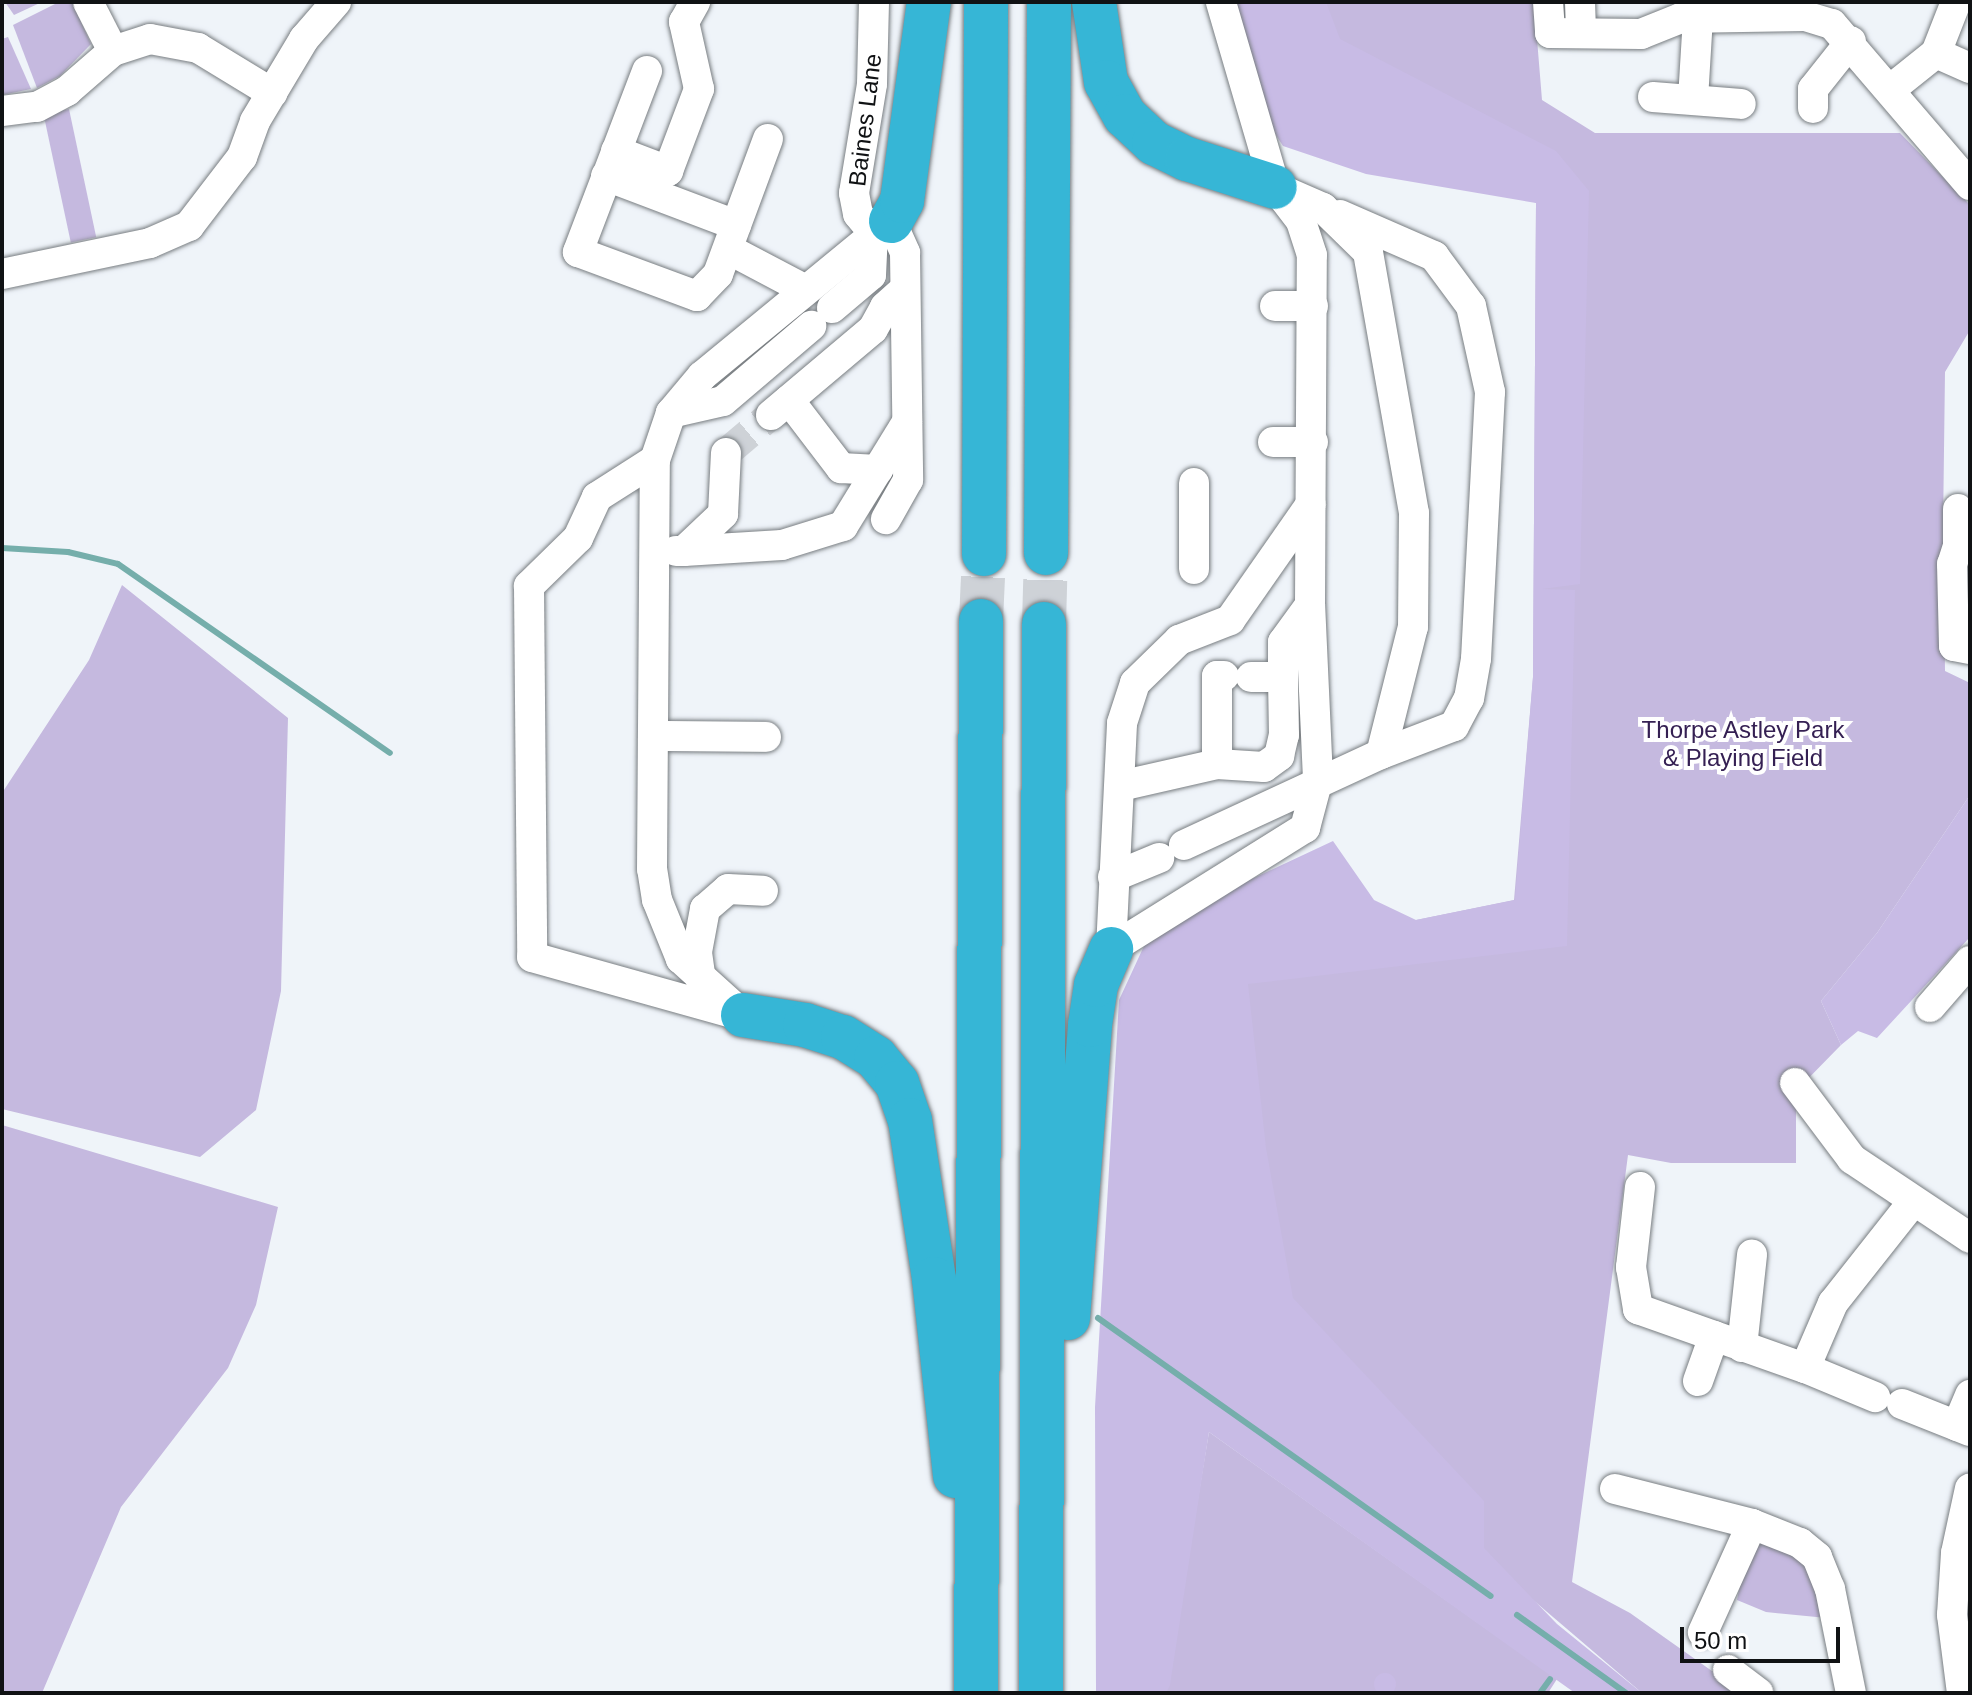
<!DOCTYPE html>
<style>
body{margin:0}
#map{position:relative;width:1972px;height:1695px;overflow:hidden;background:#eff4f9;font-family:Helvetica,sans-serif}
div>[style]{position:absolute}
.green>*{inset:0;background:#c5b9df;transform-origin:0 0}
.forest>*{inset:0;background:#c8bbe5}
.round{border-radius:50%}
.stream>*{height:6px;margin:-3px;padding:0 3px;transform-origin:3px;border-radius:3px;background:#75aeab}
.minor-tunnel>*{height:30px;margin-top:-15px;transform-origin:0;background:repeating-linear-gradient(90deg,#ced2d7 0 30px,transparent 0 45px)}
.highway-tunnel>*{height:44px;margin-top:-22px;transform-origin:0;background:repeating-linear-gradient(90deg,#ced2d7 0 44px,transparent 0 66px)}
.roads{filter:drop-shadow(0 0 2px #787d81) drop-shadow(0 0 2px #787d81)}
.minor>*{height:30px;margin:-15px;padding:0 15px;transform-origin:15px;border-radius:15px;background:#fff}
.highway>*{height:44px;margin:-22px;padding:0 22px;transform-origin:22px;border-radius:22px;background:#36b6d6}
span{translate:-50% -50%;white-space:nowrap;text-align:center;line-height:1.15;-webkit-text-stroke:8px #fff;paint-order:stroke}
.street-label{font-size:24px;color:#101214}
.park-label{font-size:24px;color:#352053}
.frame{position:absolute;inset:0;border:4px solid #101214;pointer-events:none}
.scale{position:absolute;left:1680px;top:1627px;width:160px;height:36px;box-sizing:border-box;border:4px solid #101214;border-top:0;padding-left:10px;font-size:24px;line-height:28px;white-space:nowrap;color:#101214;-webkit-text-stroke:6px #fff;paint-order:stroke}
</style>
<div id="map">
<div class="green">
<div style="clip-path:polygon(5px 2px,42px 2px,14px 15px)"></div>
<div style="clip-path:polygon(59px 2px,72px 2px,91px 44px,60px 76px,37px 88px,13px 25px)"></div>
<div style="clip-path:polygon(1270px 2px,1534px 2px,1542px 100px,1595px 133px,1900px 133px,1970px 205px,1970px 330px,1945px 372px,1943px 529px,1945px 671px,1970px 683px,1970px 795px,1877px 933px,1821px 1001px,1841px 1045px,1796px 1091px,1796px 1163px,1671px 1163px,1628px 1155px,1572px 1582px,1630px 1613px,1743px 1693px,1642px 1693px,1224px 1336px,1206px 980px,1416px 920px,1514px 900px,1533px 677px,1536px 203px,1422px 135px)"></div>
<div style="clip-path:polygon(8px 37px,31px 89px,2px 95px,2px 39px)"></div>
<div style="left:69px;top:109px;width:131px;height:26px;rotate:78deg"></div>
<div style="clip-path:polygon(122px 585px,288px 718px,281px 991px,256px 1110px,200px 1157px,2px 1109px,2px 793px,89px 660px)"></div>
<div style="clip-path:polygon(2px 1125px,278px 1207px,256px 1305px,228px 1368px,121px 1507px,42px 1693px,2px 1693px)"></div>
<div style="clip-path:polygon(1209px 1432px,1557px 1679px,1548px 1693px,1166px 1693px)"></div>
<div style="clip-path:polygon(1752px 1524px,1800px 1543px,1837px 1619px,1766px 1612px,1737px 1600px)"></div>
</div>
<div class="forest">
<div style="clip-path:polygon(1221px 2px,1326px 2px,1340px 39px,1556px 151px,1589px 191px,1580px 584px,1542px 589px,1575px 590px,1567px 946px,1248px 984px,1266px 1148px,1293px 1298px,1484px 1501px,1484px 1548px,1557px 1624px,1642px 1693px,1575px 1693px,1209px 1432px,1170px 1685px,1166px 1693px,1096px 1693px,1095px 1407px,1119px 1000px,1144px 946px,1179px 913px,1333px 841px,1374px 900px,1416px 920px,1515px 900px,1533px 677px,1536px 203px,1366px 174px,1283px 146px,1241px 81px)"></div>
<div style="clip-path:polygon(1970px 795px,1970px 937px,1877px 1038px,1858px 1031px,1841px 1045px,1821px 1001px,1877px 933px)"></div>
<div class="round" style="left:1374px;top:1673px;width:22px;height:22px"></div>
</div>
<div class="stream">
<div style="left:2px;top:548px;width:66px;rotate:3.5deg"></div>
<div style="left:68px;top:552px;width:51px;rotate:13.5deg"></div>
<div style="left:118px;top:564px;width:331px;rotate:34.8deg"></div>
<div style="left:1098px;top:1318px;width:481px;rotate:35.3deg"></div>
<div style="left:1517px;top:1615px;width:134px;rotate:35.6deg"></div>
<div style="left:1540px;top:1693px;width:17px;rotate:-54deg"></div>
</div>
<div class="minor-tunnel">
<div style="left:726px;top:453px;width:59px;rotate:-40.2deg"></div>
</div>
<div class="highway-tunnel">
<div style="left:981px;top:621px;width:67px;rotate:-87.4deg"></div>
<div style="left:1044px;top:624px;width:71px;rotate:-88.4deg"></div>
</div>
<div class="roads">
<div class="minor">
<div style="left:88px;top:2px;width:55px;rotate:63deg"></div>
<div style="left:1548px;top:2px;width:31px;rotate:86deg"></div>
<div style="left:1550px;top:33px;width:91px;rotate:0.6deg"></div>
<div style="left:1641px;top:34px;width:43px;rotate:-21.8deg"></div>
<div style="left:1681px;top:18px;width:124px;rotate:-0.9deg"></div>
<div style="left:1805px;top:16px;width:28px;rotate:17deg"></div>
<div style="left:1832px;top:24px;width:212px;rotate:49.4deg"></div>
<div style="left:1580px;top:2px;width:31px;rotate:88deg"></div>
<div style="left:1936px;top:53px;width:37px;rotate:24deg"></div>
<div style="left:647px;top:71px;width:194px;rotate:110.9deg"></div>
<div style="left:578px;top:252px;width:127px;rotate:20.3deg"></div>
<div style="left:697px;top:296px;width:30px;rotate:-46deg"></div>
<div style="left:718px;top:274px;width:144px;rotate:-69.7deg"></div>
<div style="left:1891px;top:89px;width:58px;rotate:-38.7deg"></div>
<div style="left:1936px;top:53px;width:55px;rotate:-68.6deg"></div>
<div style="left:1653px;top:97px;width:88px;rotate:4.5deg"></div>
<div style="left:1693px;top:99px;width:81px;rotate:-86.5deg"></div>
<div style="left:1813px;top:108px;width:19px;rotate:-90deg"></div>
<div style="left:1813px;top:89px;width:61px;rotate:-51.6deg"></div>
<div style="left:2px;top:111px;width:35px;rotate:-7deg"></div>
<div style="left:37px;top:107px;width:34px;rotate:-28deg"></div>
<div style="left:67px;top:91px;width:61px;rotate:-41deg"></div>
<div style="left:113px;top:51px;width:39px;rotate:-18deg"></div>
<div style="left:150px;top:39px;width:49px;rotate:10.6deg"></div>
<div style="left:198px;top:48px;width:87px;rotate:31.3deg"></div>
<div style="left:616px;top:151px;width:56px;rotate:21deg"></div>
<div style="left:668px;top:171px;width:88px;rotate:-69.3deg"></div>
<div style="left:699px;top:89px;width:69px;rotate:-102.6deg"></div>
<div style="left:684px;top:22px;width:23px;rotate:-61deg"></div>
<div style="left:606px;top:176px;width:139px;rotate:20.7deg"></div>
<div style="left:1340px;top:215px;width:103px;rotate:23.6deg"></div>
<div style="left:1434px;top:256px;width:62px;rotate:53.5deg"></div>
<div style="left:1471px;top:306px;width:88px;rotate:77.5deg"></div>
<div style="left:1490px;top:392px;width:267px;rotate:93deg"></div>
<div style="left:1476px;top:659px;width:40px;rotate:100deg"></div>
<div style="left:1469px;top:698px;width:32px;rotate:118deg"></div>
<div style="left:1454px;top:726px;width:78px;rotate:159deg"></div>
<div style="left:728px;top:249px;width:86px;rotate:27.8deg"></div>
<div style="left:2px;top:274px;width:151px;rotate:-11.8deg"></div>
<div style="left:150px;top:243px;width:43px;rotate:-23.6deg"></div>
<div style="left:189px;top:226px;width:87px;rotate:-52.5deg"></div>
<div style="left:242px;top:157px;width:38px;rotate:-70deg"></div>
<div style="left:255px;top:121px;width:96px;rotate:-59.1deg"></div>
<div style="left:304px;top:39px;width:49px;rotate:-49.1deg"></div>
<div style="left:1275px;top:306px;width:38px"></div>
<div style="left:832px;top:308px;width:51px;rotate:-40.2deg"></div>
<div style="left:871px;top:275px;width:43px;rotate:-87.3deg"></div>
<div style="left:873px;top:232px;width:23px;rotate:-130deg"></div>
<div style="left:858px;top:214px;width:21px;rotate:-101deg"></div>
<div style="left:854px;top:193px;width:110px;rotate:-80.6deg"></div>
<div style="left:872px;top:84px;width:82px;rotate:-88.6deg"></div>
<div style="left:789px;top:400px;width:86px;rotate:52.6deg"></div>
<div style="left:841px;top:468px;width:37px;rotate:3deg"></div>
<div style="left:671px;top:413px;width:53px;rotate:-13deg"></div>
<div style="left:723px;top:401px;width:116px;rotate:-40.4deg"></div>
<div style="left:771px;top:415px;width:133px;rotate:-40.1deg"></div>
<div style="left:873px;top:329px;width:25px;rotate:-61deg"></div>
<div style="left:885px;top:307px;width:27px;rotate:-42deg"></div>
<div style="left:1273px;top:442px;width:40px"></div>
<div style="left:655px;top:460px;width:69px;rotate:147.5deg"></div>
<div style="left:597px;top:497px;width:45px;rotate:114.9deg"></div>
<div style="left:578px;top:538px;width:69px;rotate:135.6deg"></div>
<div style="left:529px;top:586px;width:371px;rotate:89.5deg"></div>
<div style="left:532px;top:957px;width:209px;rotate:15.6deg"></div>
<div style="left:1194px;top:483px;width:86px;rotate:90deg"></div>
<div style="left:1958px;top:509px;width:37px;rotate:90deg"></div>
<div style="left:1958px;top:546px;width:19px;rotate:108deg"></div>
<div style="left:1952px;top:564px;width:82px;rotate:88.6deg"></div>
<div style="left:1954px;top:646px;width:16px;rotate:11deg"></div>
<div style="left:676px;top:551px;width:8px"></div>
<div style="left:684px;top:551px;width:54px;rotate:-43.5deg"></div>
<div style="left:723px;top:514px;width:61px;rotate:-87.2deg"></div>
<div style="left:684px;top:551px;width:98px;rotate:-3.5deg"></div>
<div style="left:782px;top:545px;width:64px;rotate:-17.3deg"></div>
<div style="left:843px;top:526px;width:122px;rotate:-58.4deg"></div>
<div style="left:1251px;top:677px;width:32px"></div>
<div style="left:1283px;top:677px;width:35px;rotate:-90deg"></div>
<div style="left:1283px;top:642px;width:46px;rotate:-53.9deg"></div>
<div style="left:653px;top:736px;width:113px;rotate:0.5deg"></div>
<div style="left:1217px;top:764px;width:47px;rotate:3.7deg"></div>
<div style="left:1264px;top:767px;width:19px;rotate:-36deg"></div>
<div style="left:1279px;top:756px;width:22px;rotate:-77deg"></div>
<div style="left:1284px;top:735px;width:58px;rotate:-91deg"></div>
<div style="left:1120px;top:786px;width:99px;rotate:-12.8deg"></div>
<div style="left:1217px;top:764px;width:88px;rotate:-90deg"></div>
<div style="left:1217px;top:676px;width:7px"></div>
<div style="left:1184px;top:845px;width:217px;rotate:-24.8deg"></div>
<div style="left:1381px;top:754px;width:131px;rotate:-75.9deg"></div>
<div style="left:1413px;top:627px;width:114px;rotate:-89.5deg"></div>
<div style="left:1414px;top:513px;width:265px;rotate:-100deg"></div>
<div style="left:1368px;top:252px;width:63px;rotate:-135.6deg"></div>
<div style="left:1323px;top:208px;width:50px;rotate:-156.5deg"></div>
<div style="left:1113px;top:877px;width:50px;rotate:-22.4deg"></div>
<div style="left:1111px;top:949px;width:229px;rotate:-32deg"></div>
<div style="left:1305px;top:828px;width:51px;rotate:-75.1deg"></div>
<div style="left:1318px;top:779px;width:174px;rotate:-92.6deg"></div>
<div style="left:1310px;top:605px;width:350px;rotate:-89.7deg"></div>
<div style="left:1312px;top:255px;width:36px;rotate:-108deg"></div>
<div style="left:1301px;top:221px;width:43px;rotate:-127.4deg"></div>
<div style="left:1275px;top:187px;width:193px;rotate:-106.3deg"></div>
<div style="left:1111px;top:949px;width:226px;rotate:-87.2deg"></div>
<div style="left:1122px;top:723px;width:42px;rotate:-72deg"></div>
<div style="left:1135px;top:683px;width:62px;rotate:-44.3deg"></div>
<div style="left:1179px;top:640px;width:55px;rotate:-21.4deg"></div>
<div style="left:1230px;top:620px;width:141px;rotate:-55.1deg"></div>
<div style="left:701px;top:981px;width:29px;rotate:-98deg"></div>
<div style="left:697px;top:952px;width:44px;rotate:-79.5deg"></div>
<div style="left:705px;top:909px;width:30px;rotate:-41deg"></div>
<div style="left:728px;top:889px;width:35px;rotate:3deg"></div>
<div style="left:1930px;top:1007px;width:61px;rotate:-49deg"></div>
<div style="left:743px;top:1015px;width:84px;rotate:-137.9deg"></div>
<div style="left:681px;top:959px;width:64px;rotate:-112.1deg"></div>
<div style="left:657px;top:900px;width:31px;rotate:-99deg"></div>
<div style="left:652px;top:869px;width:409px;rotate:-89.6deg"></div>
<div style="left:655px;top:460px;width:50px;rotate:-71.2deg"></div>
<div style="left:671px;top:413px;width:48px;rotate:-50deg"></div>
<div style="left:702px;top:376px;width:244px;rotate:-39.4deg"></div>
<div style="left:891px;top:221px;width:35px;rotate:66deg"></div>
<div style="left:905px;top:253px;width:227px;rotate:89.2deg"></div>
<div style="left:908px;top:480px;width:45px;rotate:119.4deg"></div>
<div style="left:1795px;top:1083px;width:95px;rotate:53.1deg"></div>
<div style="left:1852px;top:1159px;width:142px;rotate:33.8deg"></div>
<div style="left:1640px;top:1187px;width:81px;rotate:96.4deg"></div>
<div style="left:1631px;top:1267px;width:43px;rotate:80.5deg"></div>
<div style="left:1638px;top:1309px;width:177px;rotate:19.5deg"></div>
<div style="left:1805px;top:1368px;width:71px;rotate:-66.7deg"></div>
<div style="left:1833px;top:1303px;width:127px;rotate:-51.7deg"></div>
<div style="left:1742px;top:1347px;width:93px;rotate:-83.8deg"></div>
<div style="left:1805px;top:1368px;width:76px;rotate:22.5deg"></div>
<div style="left:1698px;top:1381px;width:48px;rotate:-70.4deg"></div>
<div style="left:1902px;top:1404px;width:73px;rotate:21.7deg"></div>
<div style="left:1957px;top:1426px;width:34px;rotate:-67deg"></div>
<div style="left:1615px;top:1489px;width:141px;rotate:14.3deg"></div>
<div style="left:1752px;top:1524px;width:119px;rotate:114.4deg"></div>
<div style="left:1752px;top:1524px;width:52px;rotate:21.6deg"></div>
<div style="left:1800px;top:1543px;width:22px;rotate:39deg"></div>
<div style="left:1817px;top:1557px;width:35px;rotate:68deg"></div>
<div style="left:1830px;top:1589px;width:106px;rotate:78.6deg"></div>
<div style="left:1728px;top:1670px;width:38px;rotate:37deg"></div>
<div style="left:1962px;top:1693px;width:79px;rotate:-97.3deg"></div>
<div style="left:1952px;top:1615px;width:62px;rotate:-86.3deg"></div>
<div style="left:1956px;top:1553px;width:66px;rotate:-77.8deg"></div>
</div>
<div class="highway">
<div style="left:1094px;top:2px;width:81px;rotate:81.5deg"></div>
<div style="left:1106px;top:82px;width:39px;rotate:61deg"></div>
<div style="left:1125px;top:116px;width:40px;rotate:43deg"></div>
<div style="left:1154px;top:143px;width:37px;rotate:26deg"></div>
<div style="left:1187px;top:159px;width:92px;rotate:17.7deg"></div>
<div style="left:891px;top:221px;width:23px;rotate:-61deg"></div>
<div style="left:902px;top:201px;width:201px;rotate:-82.3deg"></div>
<div style="left:1046px;top:553px;width:551px;rotate:-89.69deg"></div>
<div style="left:984px;top:554px;width:552px;rotate:-89.79deg"></div>
<div style="left:743px;top:1015px;width:63px;rotate:9.2deg"></div>
<div style="left:805px;top:1025px;width:40px;rotate:18deg"></div>
<div style="left:843px;top:1037px;width:39px;rotate:32deg"></div>
<div style="left:876px;top:1058px;width:33px;rotate:50deg"></div>
<div style="left:897px;top:1083px;width:39px;rotate:71deg"></div>
<div style="left:910px;top:1120px;width:161px;rotate:81.4deg"></div>
<div style="left:934px;top:1279px;width:198px;rotate:83.9deg"></div>
<div style="left:1068px;top:1318px;width:294px;rotate:-85.7deg"></div>
<div style="left:1090px;top:1025px;width:40px;rotate:-81.5deg"></div>
<div style="left:1096px;top:985px;width:39px;rotate:-67deg"></div>
<div style="left:976px;top:1693px;width:1072px;rotate:-89.73deg"></div>
<div style="left:1041px;top:1693px;width:1069px;rotate:-89.84deg"></div>
</div>
</div>
<div class="street-label">
<span style="left:865px;top:120px;rotate:-83deg">Baines Lane</span>
</div>
<div class="park-label">
<span style="left:1743px;top:744px">Thorpe Astley Park<br>&amp; Playing Field</span>
</div>
<div class="frame"></div>
<div class="scale">50 m</div>
</div>
